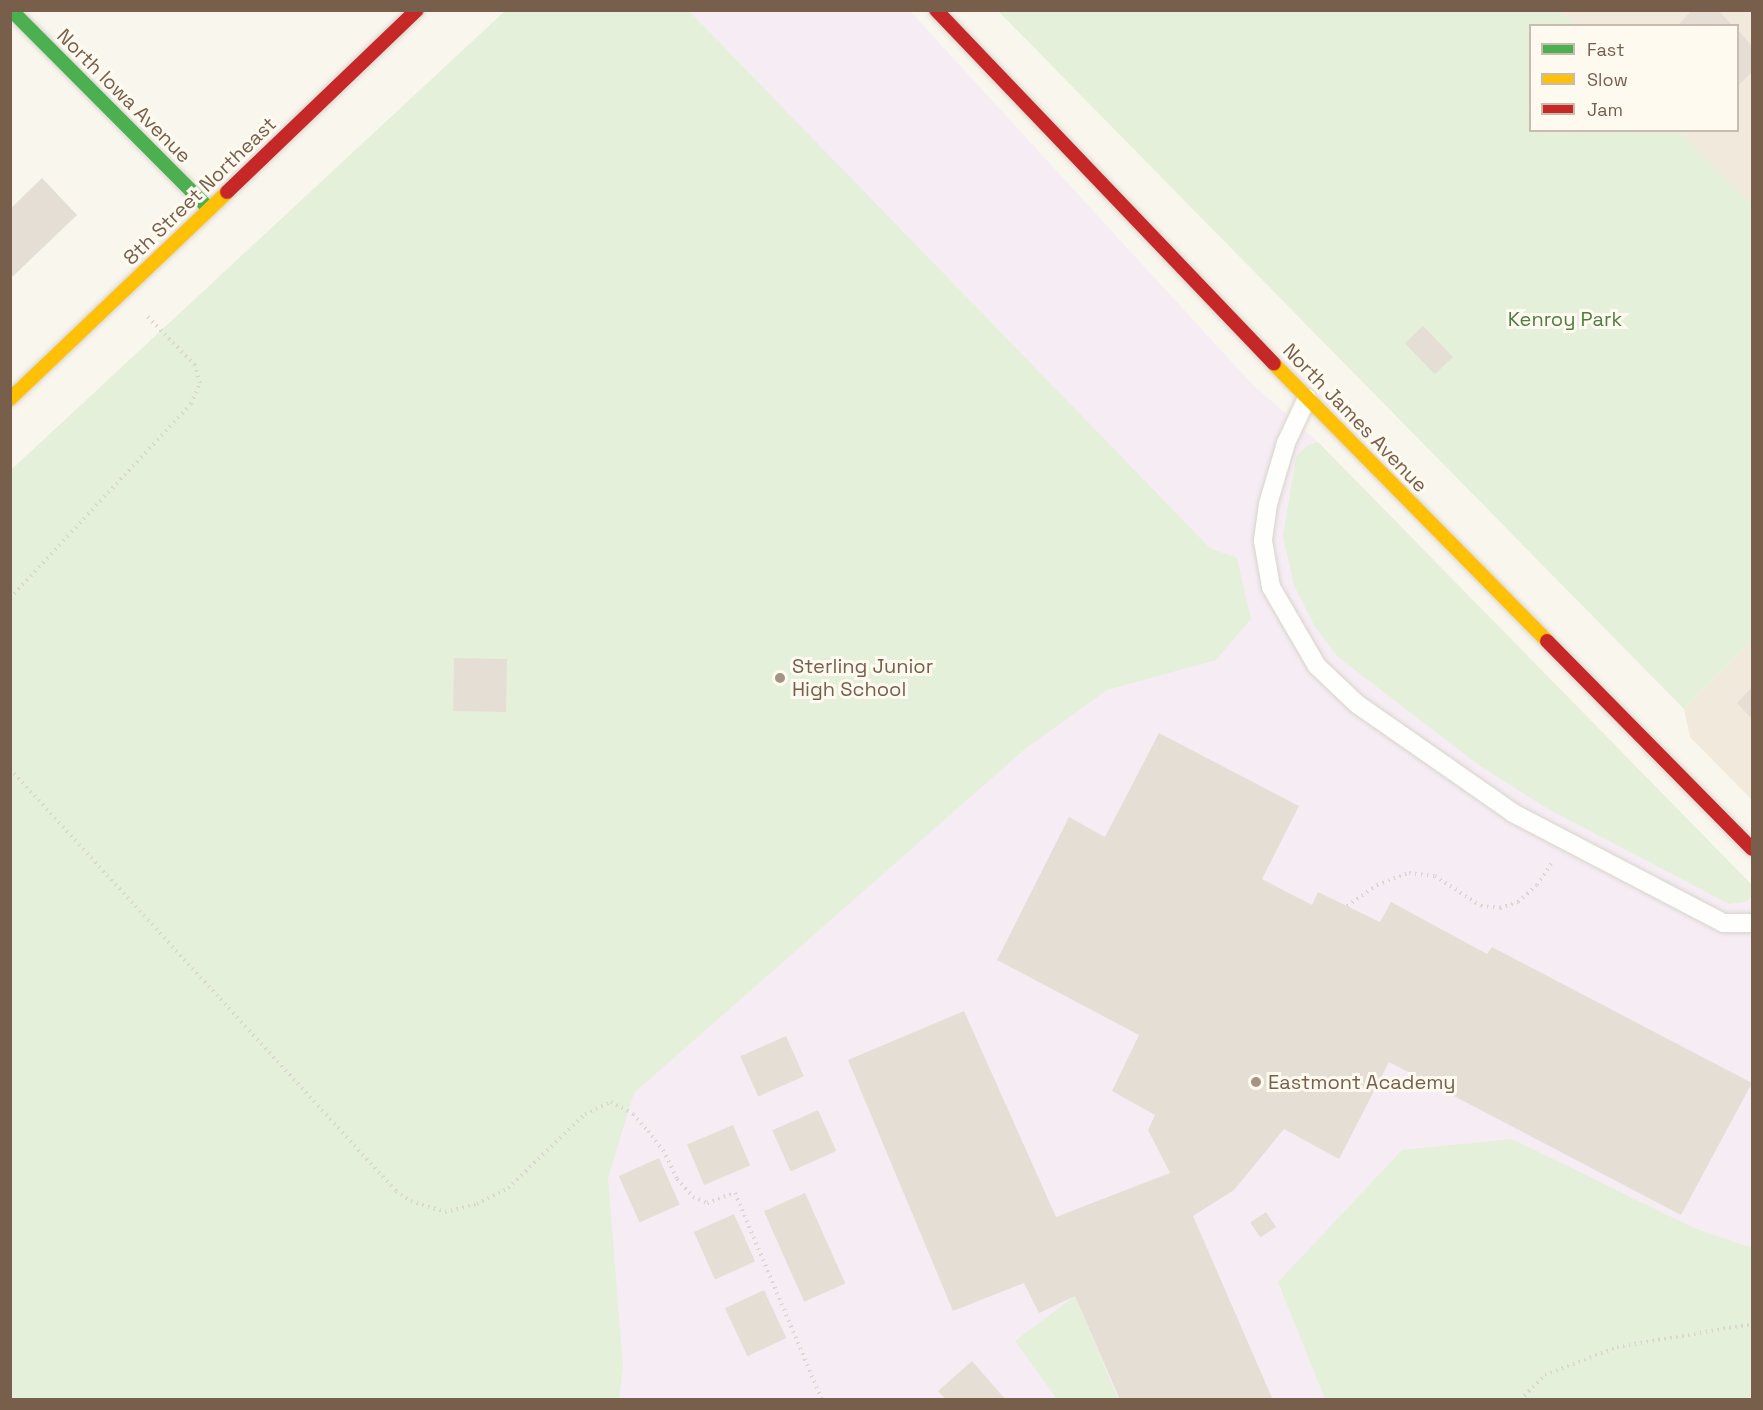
<!DOCTYPE html>
<style>
body{margin:0}
#map{position:relative;width:1763px;height:1410px;overflow:hidden;background:#f9f6ee;font-family:"Space Grotesk",sans-serif}
div>[style]{position:absolute}
.residential>*{inset:0;background:#f1e9dc}
.education>*{inset:0;background:#f6edf4}
.green>*{inset:0;background:#e4f0d9}
.building>*{inset:0;background:#e5ded5;transform-origin:0 0}
.path>*{height:4px;margin-top:-2px;transform-origin:0;background:repeating-linear-gradient(90deg,#dbd6d0 0 1.5px,transparent 0 6px)}
.roads{filter:drop-shadow(0 0 2px #d8d3cc) drop-shadow(0 0 2px #d8d3cc)}
.lane>*{height:18px;margin:-9px;padding:0 9px;transform-origin:9px;border-radius:9px;background:#fefefc}
.fast>*{height:14px;margin:-7px;padding:0 7px;transform-origin:7px;border-radius:7px;background:#4caf50}
.slow>*{height:14px;margin:-7px;padding:0 7px;transform-origin:7px;border-radius:7px;background:#ffc107}
.jam>*{height:14px;margin:-7px;padding:0 7px;transform-origin:7px;border-radius:7px;background:#c62828}
.dots>*{width:16px;height:16px;translate:-50% -50%;box-sizing:border-box;border:3px solid #fffaf0;border-radius:50%}
span{translate:-50% -50%;white-space:nowrap;text-align:center;line-height:1.15;-webkit-text-stroke:6px #fffaf0;paint-order:stroke}
.street-label{font-size:20px;color:#785f4c}
.park-label{font-size:20px;color:#507d44}
.poi-label{font-size:20px;color:#785f4c}
.left{translate:0 -50%;text-align:left}
.frame{position:absolute;inset:0;border:12px solid #785f4c;pointer-events:none}
.legend{position:absolute;left:1529px;top:24px;width:210px;height:108px;box-sizing:border-box;background:#fffaf0;border:2px solid #c9bcae;margin:0;padding:8px 10px;list-style:none;font-size:18px;color:#785f4c}
.legend li{display:flex;align-items:center;gap:12px;height:30px}
.legend b{width:30px;border:2px solid #c9bcae}
</style>
<div id="map">
<div class="residential">
<div style="clip-path:polygon(1561px 11px,1752px 11px,1752px 205px,1679px 131px,1738px 130px,1738px 26px,1576px 25px)"></div>
<div style="clip-path:polygon(1752px 641px,1752px 800px,1690px 737px,1684px 709px)"></div>
</div>
<div class="education">
<div style="clip-path:polygon(505px 11px,910px 11px,1252px 384px,1318px 442px,1752px 885px,1752px 1399px,11px 1400px,11px 470px)"></div>
</div>
<div class="green">
<div style="clip-path:polygon(505px 11px,689px 11px,1210px 548px,1237px 558px,1251px 619px,1216px 660px,1107px 690px,1025px 749px,634px 1093px,608px 1178px,623px 1366px,619px 1399px,11px 1400px,11px 470px)"></div>
<div style="clip-path:polygon(998px 11px,1561px 11px,1576px 25px,1530px 26px,1530px 130px,1679px 131px,1752px 205px,1752px 641px,1684px 709px)"></div>
<div style="clip-path:polygon(1318px 442px,1752px 885px,1752px 897px,1745px 902px,1729px 904px,1550px 810px,1480px 766px,1338px 657px,1315px 627px,1294px 585px,1283px 536px,1296px 457px,1306px 446px)"></div>
<div style="clip-path:polygon(1512px 1139px,1694px 1228px,1752px 1248px,1752px 1399px,1325px 1399px,1278px 1282px,1402px 1150px)"></div>
<div style="clip-path:polygon(1075px 1296px,1118px 1399px,1057px 1399px,1015px 1341px)"></div>
</div>
<div class="building">
<div style="clip-path:polygon(1692px 10px,1718px 10px,1733px 26px,1677px 26px)"></div>
<div style="clip-path:polygon(1738px 30px,1752px 46px,1752px 72px,1738px 86px)"></div>
<div style="clip-path:polygon(42px 178px,77px 215px,10px 279px,10px 209px)"></div>
<div style="left:1423px;top:326px;width:43px;height:25px;rotate:46deg"></div>
<div style="left:454px;top:658px;width:53px;height:53px;rotate:1deg"></div>
<div style="clip-path:polygon(1752px 687px,1752px 719px,1737px 703px)"></div>
<div style="clip-path:polygon(1159px 733px,1299px 806px,1262px 879px,1312px 905px,1318px 892px,1380px 922px,1391px 902px,1487px 954px,1492px 947px,1752px 1083px,1681px 1215px,1389px 1062px,1339px 1159px,1284px 1129px,1234px 1190px,1193px 1216px,1273px 1400px,1120px 1400px,1075px 1296px,1039px 1313px,1024px 1283px,953px 1311px,848px 1060px,964px 1011px,1056px 1217px,1170px 1173px,1148px 1130px,1155px 1115px,1112px 1091px,1139px 1035px,997px 960px,1069px 817px,1105px 837px)"></div>
<div style="left:786px;top:1036px;width:44px;height:50px;rotate:66deg"></div>
<div style="left:818px;top:1110px;width:45px;height:50px;rotate:66deg"></div>
<div style="left:733px;top:1125px;width:44px;height:50px;rotate:67deg"></div>
<div style="left:659px;top:1158px;width:51px;height:44px;rotate:66deg"></div>
<div style="left:805px;top:1193px;width:99px;height:45px;rotate:66deg"></div>
<div style="left:1266px;top:1212px;width:18px;height:19px;rotate:56deg"></div>
<div style="left:734px;top:1214px;width:52px;height:44px;rotate:66deg"></div>
<div style="left:764px;top:1290px;width:53px;height:43px;rotate:65deg"></div>
<div style="clip-path:polygon(972px 1361px,1006px 1400px,946px 1400px,938px 1391px)"></div>
</div>
<div class="path">
<div style="left:10px;top:598px;width:265px;rotate:-47deg"></div>
<div style="left:191px;top:404px;width:23px;rotate:-67deg"></div>
<div style="left:200px;top:383px;width:19px;rotate:-106deg"></div>
<div style="left:195px;top:365px;width:70px;rotate:-134.4deg"></div>
<div style="left:10px;top:769px;width:572px;rotate:47.55deg"></div>
<div style="left:396px;top:1191px;width:18px;rotate:34deg"></div>
<div style="left:411px;top:1201px;width:36px;rotate:18deg"></div>
<div style="left:445px;top:1212px;width:33px;rotate:-14deg"></div>
<div style="left:477px;top:1204px;width:35px;rotate:-27deg"></div>
<div style="left:508px;top:1188px;width:107px;rotate:-43.9deg"></div>
<div style="left:585px;top:1114px;width:29px;rotate:-25deg"></div>
<div style="left:611px;top:1102px;width:25px;rotate:29deg"></div>
<div style="left:633px;top:1114px;width:23px;rotate:49deg"></div>
<div style="left:648px;top:1131px;width:24px;rotate:52deg"></div>
<div style="left:663px;top:1150px;width:32px;rotate:64deg"></div>
<div style="left:677px;top:1179px;width:24px;rotate:48deg"></div>
<div style="left:693px;top:1197px;width:15px;rotate:23deg"></div>
<div style="left:707px;top:1203px;width:30px;rotate:-20deg"></div>
<div style="left:735px;top:1193px;width:225px;rotate:67.2deg"></div>
<div style="left:1347px;top:906px;width:37px;rotate:-35deg"></div>
<div style="left:1377px;top:885px;width:34px;rotate:-21deg"></div>
<div style="left:1409px;top:873px;width:26px;rotate:7deg"></div>
<div style="left:1435px;top:876px;width:55px;rotate:33.1deg"></div>
<div style="left:1481px;top:906px;width:19px;rotate:6deg"></div>
<div style="left:1500px;top:908px;width:19px;rotate:-18deg"></div>
<div style="left:1518px;top:902px;width:25px;rotate:-42deg"></div>
<div style="left:1537px;top:885px;width:27px;rotate:-56deg"></div>
<div style="left:1520px;top:1400px;width:35px;rotate:-45deg"></div>
<div style="left:1545px;top:1375px;width:77px;rotate:-21.3deg"></div>
<div style="left:1617px;top:1347px;width:137px;rotate:-9.7deg"></div>
</div>
<div class="roads">
<div class="lane">
<div style="left:1307px;top:398px;width:50px;rotate:115deg"></div>
<div style="left:1286px;top:443px;width:64px;rotate:106.4deg"></div>
<div style="left:1268px;top:504px;width:37px;rotate:98deg"></div>
<div style="left:1263px;top:541px;width:47px;rotate:80.1deg"></div>
<div style="left:1271px;top:587px;width:91px;rotate:59.8deg"></div>
<div style="left:1317px;top:666px;width:55px;rotate:43.5deg"></div>
<div style="left:1357px;top:704px;width:190px;rotate:34.9deg"></div>
<div style="left:1513px;top:813px;width:237px;rotate:27.6deg"></div>
<div style="left:1723px;top:923px;width:29px"></div>
</div>
<div class="fast">
<div style="left:11px;top:10px;width:281px;rotate:45.1deg"></div>
</div>
<div class="slow">
<div style="left:1274px;top:364px;width:389px;rotate:45.4deg"></div>
<div style="left:10px;top:399px;width:300px;rotate:-43.6deg"></div>
</div>
<div class="jam">
<div style="left:936px;top:10px;width:489px;rotate:46.3deg"></div>
<div style="left:227px;top:192px;width:263px;rotate:-43.8deg"></div>
<div style="left:1547px;top:641px;width:292px;rotate:45.4deg"></div>
</div>
</div>
<div class="dots">
<div style="left:780px;top:678px;background:#a59485"></div>
<div style="left:1256px;top:1082px;background:#a59485"></div>
</div>
<div class="street-label">
<span style="left:124px;top:96px;rotate:45deg">North Iowa Avenue</span>
<span style="left:200px;top:191px;rotate:-44deg">8th Street Northeast</span>
<span style="left:1355px;top:418px;rotate:46deg">North James Avenue</span>
</div>
<div class="park-label">
<span style="left:1565px;top:319px">Kenroy Park</span>
</div>
<div class="poi-label">
<span class="left" style="left:792px;top:678px">Sterling Junior<br>High School</span>
<span class="left" style="left:1268px;top:1082px">Eastmont Academy</span>
</div>
<div class="frame"></div>
<ul class="legend">
<li><b style="height:8px;background:#4caf50"></b>Fast</li>
<li><b style="height:8px;background:#ffc107"></b>Slow</li>
<li><b style="height:8px;background:#c62828"></b>Jam</li>
</ul>
</div>
